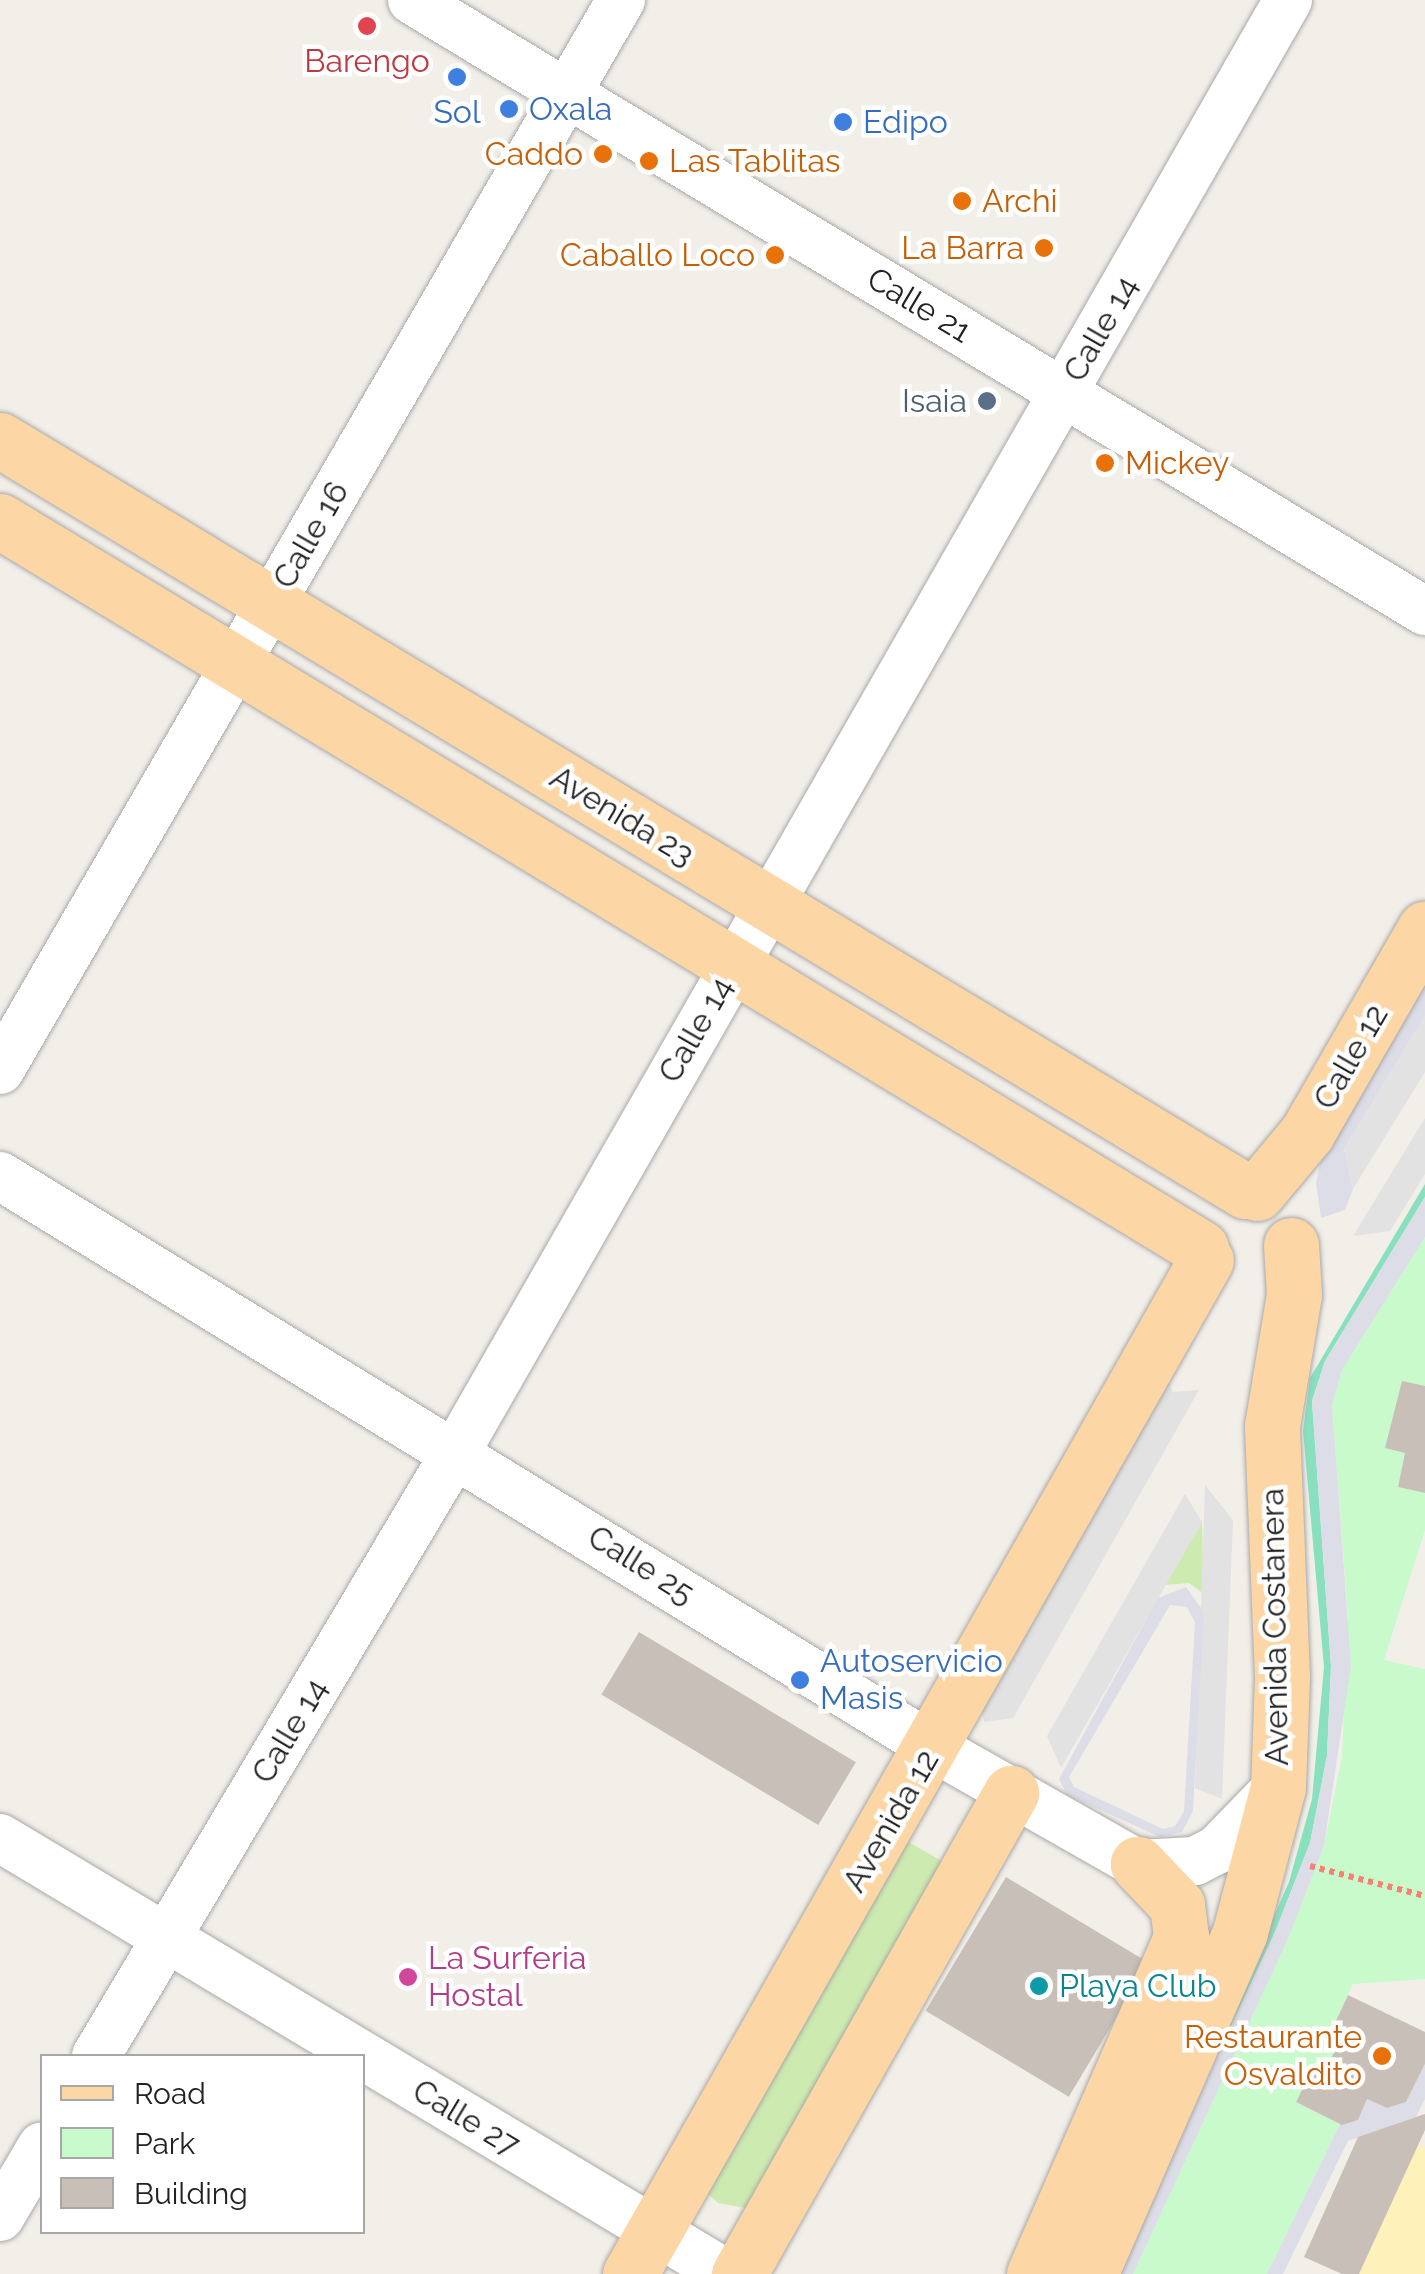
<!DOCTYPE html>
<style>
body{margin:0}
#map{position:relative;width:1425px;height:2274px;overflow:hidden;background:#f2efe9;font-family:Raleway,sans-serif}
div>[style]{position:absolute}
.grass>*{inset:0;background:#cdebb0}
.sand>*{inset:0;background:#fff1ba}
.park>*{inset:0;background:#c8facc}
.pitch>*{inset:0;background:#88e0be}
.parking>*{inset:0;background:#e2e2e2}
.plaza>*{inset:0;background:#dddde8}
.building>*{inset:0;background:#c7bfb8;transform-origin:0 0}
.path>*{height:6px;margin-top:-3px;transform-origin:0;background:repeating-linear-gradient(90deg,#fa8072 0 5px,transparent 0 10px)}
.roads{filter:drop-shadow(0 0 2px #a9a9a9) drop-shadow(0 0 2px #a9a9a9)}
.minor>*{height:48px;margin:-24px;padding:0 24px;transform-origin:24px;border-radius:24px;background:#fff}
.major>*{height:55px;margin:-27.5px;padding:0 27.5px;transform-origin:27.5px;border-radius:27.5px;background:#fcd6a4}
.dots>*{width:28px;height:28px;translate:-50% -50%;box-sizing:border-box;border:5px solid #fff;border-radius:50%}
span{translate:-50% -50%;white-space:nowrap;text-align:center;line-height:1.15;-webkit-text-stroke:9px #fff;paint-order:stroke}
.health-label{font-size:32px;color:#be3a42}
.shop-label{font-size:32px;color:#366cbe}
.left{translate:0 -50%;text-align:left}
.food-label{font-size:32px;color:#c56008}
.right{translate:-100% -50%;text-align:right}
.street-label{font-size:32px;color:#222}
.service-label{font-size:32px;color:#4e5e75}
.hotel-label{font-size:32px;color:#b23c85}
.culture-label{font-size:32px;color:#0d838f}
.legend{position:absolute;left:40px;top:2054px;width:325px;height:180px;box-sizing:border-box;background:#fff;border:2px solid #a7a7a7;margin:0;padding:12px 18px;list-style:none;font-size:30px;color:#222}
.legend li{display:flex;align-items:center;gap:20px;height:50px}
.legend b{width:50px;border:2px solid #a7a7a7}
</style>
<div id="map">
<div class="grass">
<div style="clip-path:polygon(1202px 1522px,1204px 1594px,1189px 1583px,1165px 1585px)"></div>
<div style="clip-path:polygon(898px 1836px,954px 1868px,746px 2208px,718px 2203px,706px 2192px)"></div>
</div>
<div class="sand">
<div style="clip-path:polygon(1418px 2145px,1425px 2148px,1425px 2274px,1359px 2274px)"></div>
</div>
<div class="park">
<div style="clip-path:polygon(1425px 1237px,1425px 1386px,1402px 1381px,1386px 1448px,1405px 1453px,1398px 1487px,1425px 1493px,1425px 1530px,1384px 1660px,1425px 1669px,1425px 1979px,1353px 1984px,1333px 2026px,1344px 2032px,1322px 2077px,1311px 2073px,1296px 2102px,1340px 2124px,1267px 2274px,1133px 2274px,1288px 1939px,1324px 1846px,1342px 1757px,1348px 1616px,1332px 1405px,1342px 1370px)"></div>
</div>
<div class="pitch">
<div style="clip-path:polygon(1425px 1184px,1425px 1197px,1325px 1361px,1312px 1401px,1331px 1666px,1327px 1756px,1310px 1843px,1275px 1932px,1134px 2233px,1289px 1882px,1312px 1799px,1324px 1667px,1303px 1431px,1310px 1378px)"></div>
</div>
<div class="parking">
<div style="clip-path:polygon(1425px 1016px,1425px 1072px,1353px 1189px,1344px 1149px)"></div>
<div style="clip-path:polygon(1425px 1118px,1425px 1174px,1390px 1231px,1353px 1236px)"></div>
<div style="clip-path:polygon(1163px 1367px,1173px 1392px,1199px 1390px,1013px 1718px,984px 1722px,979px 1698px)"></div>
<div style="clip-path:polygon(1205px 1485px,1233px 1520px,1222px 1799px,1195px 1788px)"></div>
<div style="clip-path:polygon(1185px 1494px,1202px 1522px,1061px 1768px,1047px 1736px)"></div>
</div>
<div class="plaza">
<div style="clip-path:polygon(1425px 985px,1425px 1016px,1344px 1149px,1353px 1189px,1345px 1210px,1321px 1218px,1316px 1183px,1322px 1155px)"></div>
<div style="clip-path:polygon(1425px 1197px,1425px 1237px,1342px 1370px,1332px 1405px,1351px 1666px,1324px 1846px,1288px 1939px,1133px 2274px,1117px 2274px,1275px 1932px,1310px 1843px,1327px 1755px,1331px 1666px,1312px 1402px,1325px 1361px)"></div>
<div style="clip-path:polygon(evenodd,1186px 1587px,1204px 1612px,1193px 1811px,1182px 1832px,1160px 1837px,1067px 1795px,1059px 1779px,1158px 1598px,1186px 1587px,1170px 1605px,1187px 1607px,1195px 1622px,1184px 1811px,1175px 1826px,1163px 1829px,1074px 1787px,1069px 1777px,1170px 1605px)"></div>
<div style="clip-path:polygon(1425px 2064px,1425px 2099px,1416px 2117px,1348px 2141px,1283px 2274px,1267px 2274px,1340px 2124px,1358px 2120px,1367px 2099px,1387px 2108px,1406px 2102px)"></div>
</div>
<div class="building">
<div style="clip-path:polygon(1402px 1381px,1425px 1386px,1425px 1493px,1398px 1487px,1405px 1453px,1385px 1448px)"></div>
<div style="left:639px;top:1632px;width:253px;height:73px;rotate:31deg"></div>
<div style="left:1006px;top:1877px;width:167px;height:156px;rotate:31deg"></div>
<div style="clip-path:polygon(1348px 1995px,1425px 2032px,1425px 2064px,1406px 2102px,1387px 2108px,1367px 2099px,1358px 2120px,1342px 2125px,1296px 2102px,1311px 2072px,1322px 2077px,1344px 2032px,1333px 2027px)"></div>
<div style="clip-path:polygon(1425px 2114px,1425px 2130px,1359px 2274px,1342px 2274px,1304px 2257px,1358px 2137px)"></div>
</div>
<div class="path">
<div style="left:1310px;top:1866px;width:119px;rotate:14.6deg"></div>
</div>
<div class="roads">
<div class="minor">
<div style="left:412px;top:0;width:1183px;rotate:31.1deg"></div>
<div style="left:0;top:1070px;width:1237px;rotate:-59.87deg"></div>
<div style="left:0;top:1176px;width:1095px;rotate:31.48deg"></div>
<div style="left:934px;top:1748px;width:235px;rotate:29.6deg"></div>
<div style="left:1138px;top:1864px;width:57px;rotate:-3deg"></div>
<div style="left:1195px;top:1861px;width:25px;rotate:-27deg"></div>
<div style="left:1217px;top:1850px;width:88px;rotate:-45.9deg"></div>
<div style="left:0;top:1838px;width:848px;rotate:30.95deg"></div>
<div style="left:96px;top:2056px;width:705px;rotate:-59.22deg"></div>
<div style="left:457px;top:1450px;width:1671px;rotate:-60.18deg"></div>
<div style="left:0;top:2217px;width:82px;rotate:-59.4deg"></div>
</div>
<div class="major">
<div style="left:0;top:440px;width:1454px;rotate:31.1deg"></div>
<div style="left:0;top:521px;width:1404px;rotate:31.19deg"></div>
<div style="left:1257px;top:1193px;width:78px;rotate:-50.2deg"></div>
<div style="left:1307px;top:1133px;width:236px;rotate:-60deg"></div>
<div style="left:630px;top:2274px;width:1166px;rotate:-60.4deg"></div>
<div style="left:739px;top:2274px;width:553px;rotate:-60.51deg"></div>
<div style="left:1034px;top:2274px;width:368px;rotate:-66.4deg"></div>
<div style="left:1181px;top:1937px;width:32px;rotate:-97deg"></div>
<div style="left:1177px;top:1905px;width:57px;rotate:-133.6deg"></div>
<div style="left:1090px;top:2274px;width:373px;rotate:-66.3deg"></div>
<div style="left:1240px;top:1932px;width:150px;rotate:-75.3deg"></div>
<div style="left:1278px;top:1787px;width:110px;rotate:-87.9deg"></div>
<div style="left:1282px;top:1677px;width:251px;rotate:-92.3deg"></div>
<div style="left:1272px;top:1426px;width:133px;rotate:-80.5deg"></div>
<div style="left:1294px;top:1295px;width:50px;rotate:-93.4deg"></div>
</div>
</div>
<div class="dots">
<div style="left:367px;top:26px;background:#e0444e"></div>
<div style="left:457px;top:77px;background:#3f7fe0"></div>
<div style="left:509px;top:109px;background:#3f7fe0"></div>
<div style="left:843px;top:122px;background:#3f7fe0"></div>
<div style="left:603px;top:154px;background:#e8710a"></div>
<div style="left:649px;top:161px;background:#e8710a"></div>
<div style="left:962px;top:201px;background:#e8710a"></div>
<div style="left:1044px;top:248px;background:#e8710a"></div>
<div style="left:775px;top:255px;background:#e8710a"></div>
<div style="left:987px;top:401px;background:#5c6f8a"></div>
<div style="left:1105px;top:463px;background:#e8710a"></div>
<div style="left:800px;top:1680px;background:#3f7fe0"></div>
<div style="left:408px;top:1977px;background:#d1479c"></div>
<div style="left:1039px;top:1986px;background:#0f9aa8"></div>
<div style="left:1382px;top:2056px;background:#e8710a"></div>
</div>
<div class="health-label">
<span style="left:367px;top:61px">Barengo</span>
</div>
<div class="shop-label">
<span class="left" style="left:529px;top:109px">Oxala</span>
<span style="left:457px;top:112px">Sol</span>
<span class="left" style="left:863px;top:122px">Edipo</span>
<span class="left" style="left:820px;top:1680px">Autoservicio<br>Masis</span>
</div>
<div class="food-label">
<span class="right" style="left:583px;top:154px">Caddo</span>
<span class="left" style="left:669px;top:161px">Las Tablitas</span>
<span class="left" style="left:982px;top:201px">Archi</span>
<span class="right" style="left:1024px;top:248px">La Barra</span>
<span class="right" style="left:755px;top:255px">Caballo Loco</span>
<span class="left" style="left:1125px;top:463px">Mickey</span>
<span class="right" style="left:1362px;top:2056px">Restaurante<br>Osvaldito</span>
</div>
<div class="street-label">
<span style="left:919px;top:305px;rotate:31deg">Calle 21</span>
<span style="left:1101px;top:329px;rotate:-60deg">Calle 14</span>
<span style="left:311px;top:535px;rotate:-60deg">Calle 16</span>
<span style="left:622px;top:816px;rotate:31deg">Avenida 23</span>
<span style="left:696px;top:1030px;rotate:-60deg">Calle 14</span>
<span style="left:1351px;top:1057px;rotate:-60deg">Calle 12</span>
<span style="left:641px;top:1565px;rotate:32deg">Calle 25</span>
<span style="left:1275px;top:1627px;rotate:-91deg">Avenida Costanera</span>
<span style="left:290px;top:1731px;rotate:-59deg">Calle 14</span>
<span style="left:891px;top:1821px;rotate:-60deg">Avenida 12</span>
<span style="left:466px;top:2118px;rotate:31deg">Calle 27</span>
</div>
<div class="service-label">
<span class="right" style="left:967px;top:401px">Isaia</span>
</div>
<div class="hotel-label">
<span class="left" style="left:428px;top:1977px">La Surferia<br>Hostal</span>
</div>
<div class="culture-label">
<span class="left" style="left:1059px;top:1986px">Playa Club</span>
</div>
<ul class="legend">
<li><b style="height:12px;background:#fcd6a4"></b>Road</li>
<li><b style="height:28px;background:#c8facc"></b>Park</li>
<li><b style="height:28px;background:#c7bfb8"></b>Building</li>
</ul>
</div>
